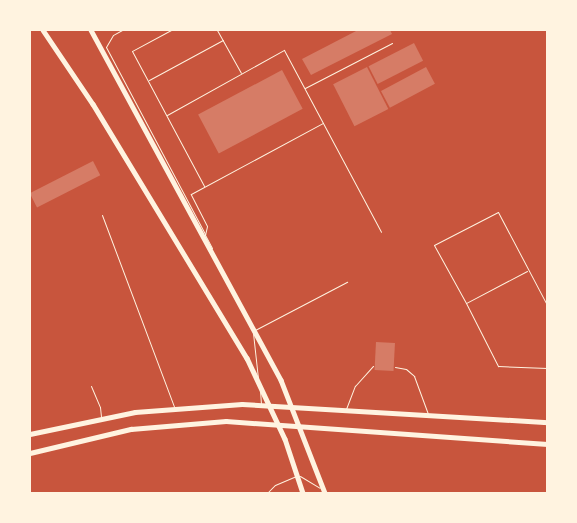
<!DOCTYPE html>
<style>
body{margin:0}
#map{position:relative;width:577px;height:523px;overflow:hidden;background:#c8553d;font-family:"Asap Condensed",sans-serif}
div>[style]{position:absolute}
.building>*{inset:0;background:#d67c66;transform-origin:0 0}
.service>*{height:1px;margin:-0.5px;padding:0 0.5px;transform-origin:0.5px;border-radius:0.5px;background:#fff3e0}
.primary>*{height:4.5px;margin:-2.25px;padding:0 2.25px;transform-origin:2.25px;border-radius:2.25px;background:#fff3e0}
.trunk>*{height:4.5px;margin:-2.25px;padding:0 2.25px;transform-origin:2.25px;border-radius:2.25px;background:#fff3e0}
span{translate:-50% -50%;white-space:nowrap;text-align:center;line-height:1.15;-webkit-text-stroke:4px #fff3e0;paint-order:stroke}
.frame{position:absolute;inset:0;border:31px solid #fff3e0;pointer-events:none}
</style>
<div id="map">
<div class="building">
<div style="clip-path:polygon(358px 30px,390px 30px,392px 34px,311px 75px,302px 59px)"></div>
<div style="left:414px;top:43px;width:20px;height:51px;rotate:63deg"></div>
<div style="left:367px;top:67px;width:47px;height:38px;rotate:63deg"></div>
<div style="left:426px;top:67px;width:19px;height:51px;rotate:62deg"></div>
<div style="left:282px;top:70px;width:44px;height:95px;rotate:62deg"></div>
<div style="left:93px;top:161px;width:16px;height:71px;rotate:63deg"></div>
<div style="left:376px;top:342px;width:19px;height:28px;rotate:3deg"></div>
</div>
<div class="service">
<div style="left:122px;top:30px;width:10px;rotate:151deg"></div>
<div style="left:113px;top:35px;width:14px;rotate:120deg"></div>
<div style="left:106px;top:47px;width:212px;rotate:62.1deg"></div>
<div style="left:171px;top:30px;width:44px;rotate:151.7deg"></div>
<div style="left:132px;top:51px;width:153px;rotate:61.9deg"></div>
<div style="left:217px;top:30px;width:49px;rotate:60.8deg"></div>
<div style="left:149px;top:80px;width:84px;rotate:-28.4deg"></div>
<div style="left:305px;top:88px;width:98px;rotate:-27.3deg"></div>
<div style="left:167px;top:115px;width:134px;rotate:-29.1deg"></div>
<div style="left:284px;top:50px;width:206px;rotate:61.9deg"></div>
<div style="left:102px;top:215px;width:205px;rotate:69.4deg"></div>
<div style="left:212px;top:248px;width:15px;rotate:-118deg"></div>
<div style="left:205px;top:235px;width:9px;rotate:-77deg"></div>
<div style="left:207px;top:226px;width:36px;rotate:-117deg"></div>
<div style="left:191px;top:194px;width:150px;rotate:-28.3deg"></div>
<div style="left:527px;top:271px;width:69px;rotate:152.3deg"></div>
<div style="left:466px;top:303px;width:71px;rotate:63.1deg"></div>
<div style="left:498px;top:366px;width:49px;rotate:2.3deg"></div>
<div style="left:466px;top:303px;width:66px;rotate:-118.9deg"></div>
<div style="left:434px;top:245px;width:72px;rotate:-27.3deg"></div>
<div style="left:498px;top:212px;width:105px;rotate:62.2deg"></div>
<div style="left:255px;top:330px;width:104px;rotate:-27.6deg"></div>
<div style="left:253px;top:333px;width:45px;rotate:83.7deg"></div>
<div style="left:395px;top:367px;width:11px;rotate:10deg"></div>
<div style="left:406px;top:369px;width:11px;rotate:41deg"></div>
<div style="left:414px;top:376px;width:40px;rotate:69.8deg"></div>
<div style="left:91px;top:386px;width:23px;rotate:67deg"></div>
<div style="left:100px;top:407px;width:10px;rotate:84deg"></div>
<div style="left:260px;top:390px;width:13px;rotate:86deg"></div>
<div style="left:346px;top:409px;width:25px;rotate:-69deg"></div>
<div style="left:355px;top:386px;width:27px;rotate:-48deg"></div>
<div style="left:300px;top:476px;width:23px;rotate:31deg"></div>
<div style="left:267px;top:493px;width:11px;rotate:-45deg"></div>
<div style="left:275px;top:485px;width:23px;rotate:-23deg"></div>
</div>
<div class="primary">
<div style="left:30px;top:434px;width:107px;rotate:-11.8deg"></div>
<div style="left:135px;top:412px;width:107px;rotate:-4.3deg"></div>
<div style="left:242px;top:404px;width:306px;rotate:3.4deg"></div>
<div style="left:30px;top:453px;width:104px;rotate:-13.4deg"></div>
<div style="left:131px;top:429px;width:95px;rotate:-4.8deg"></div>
<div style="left:226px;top:421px;width:322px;rotate:4.1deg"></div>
</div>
<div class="trunk">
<div style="left:43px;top:30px;width:89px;rotate:56deg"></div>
<div style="left:93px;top:104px;width:297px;rotate:58.8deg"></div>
<div style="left:247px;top:358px;width:89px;rotate:64.9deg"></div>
<div style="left:285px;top:439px;width:57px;rotate:71.6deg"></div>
<div style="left:91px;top:30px;width:398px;rotate:61.5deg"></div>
<div style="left:281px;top:380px;width:121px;rotate:68.7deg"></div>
</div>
<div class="frame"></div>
</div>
